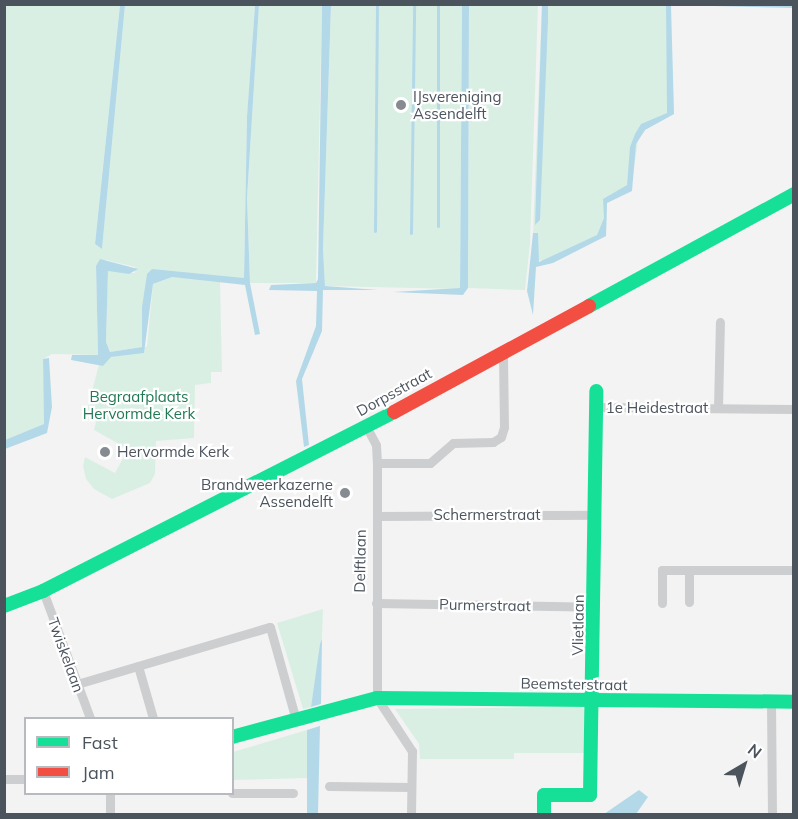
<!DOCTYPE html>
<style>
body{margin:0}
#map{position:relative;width:798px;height:819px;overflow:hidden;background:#f3f3f3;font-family:Mulish,sans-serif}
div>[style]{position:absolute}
.green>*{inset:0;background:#daefe4}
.water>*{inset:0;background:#b3d9e8}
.stream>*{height:3px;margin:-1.5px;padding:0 1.5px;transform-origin:1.5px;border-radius:1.5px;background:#b3d9e8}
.street>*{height:9px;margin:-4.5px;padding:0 4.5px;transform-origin:4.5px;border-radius:4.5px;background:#ccced0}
.fast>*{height:14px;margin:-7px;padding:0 7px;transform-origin:7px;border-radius:7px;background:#16e098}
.jam>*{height:14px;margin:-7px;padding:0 7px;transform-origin:7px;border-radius:7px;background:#f24e42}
.dots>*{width:16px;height:16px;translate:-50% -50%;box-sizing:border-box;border:3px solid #fff;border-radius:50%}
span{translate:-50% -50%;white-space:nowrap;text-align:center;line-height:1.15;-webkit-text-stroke:4.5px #fff;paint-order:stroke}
.poi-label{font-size:15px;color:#4b535d}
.left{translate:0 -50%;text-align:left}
.right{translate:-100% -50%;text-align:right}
.street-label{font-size:15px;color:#4b535d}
.park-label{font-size:15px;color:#227854}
.frame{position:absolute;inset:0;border:6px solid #4b535d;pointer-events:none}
.legend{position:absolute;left:24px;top:717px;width:210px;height:78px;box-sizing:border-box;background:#fff;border:2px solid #b7babe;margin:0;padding:8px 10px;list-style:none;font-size:18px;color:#4b535d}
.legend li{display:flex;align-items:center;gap:12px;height:30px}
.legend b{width:30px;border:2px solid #b7babe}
.north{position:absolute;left:714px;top:735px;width:60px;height:60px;-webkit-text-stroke:4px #fff;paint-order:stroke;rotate:38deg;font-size:16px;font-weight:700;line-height:24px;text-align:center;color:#4b535d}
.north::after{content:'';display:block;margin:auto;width:21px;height:27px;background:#4b535d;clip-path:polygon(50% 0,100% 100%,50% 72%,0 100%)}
</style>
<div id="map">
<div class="green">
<div style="clip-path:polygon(5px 5px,120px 5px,95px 244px,102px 248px,125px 5px,255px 5px,247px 116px,244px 278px,147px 274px,142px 347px,110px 352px,106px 342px,108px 271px,135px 273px,135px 267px,106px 260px,96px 266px,98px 355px,52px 354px,43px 359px,45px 424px,5px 440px)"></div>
<div style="clip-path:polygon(259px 5px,322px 5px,316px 283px,250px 283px,247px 198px)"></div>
<div style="clip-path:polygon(331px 5px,462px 5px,460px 289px,325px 286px,323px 249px)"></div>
<div style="clip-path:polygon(469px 5px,538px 5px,530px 244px,525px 290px,468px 288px)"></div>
<div style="clip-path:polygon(542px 5px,670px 5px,674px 114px,646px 129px,638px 140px,631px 190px,607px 203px,606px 236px,552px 262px,536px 260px,538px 233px,533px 233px)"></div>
<div style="clip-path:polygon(172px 277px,220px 280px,222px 372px,211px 372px,211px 383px,195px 385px,194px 438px,156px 441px,155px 474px,150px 483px,112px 499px,94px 489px,86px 479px,83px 466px,85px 457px,115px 473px,128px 449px,94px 430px,97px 418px,86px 415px,99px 364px,103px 366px,110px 357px,133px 354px,147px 346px,153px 284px)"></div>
<div style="clip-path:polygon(323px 609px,322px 639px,311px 707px,303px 709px,277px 623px)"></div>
<div style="clip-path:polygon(581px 707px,585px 711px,586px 753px,514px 753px,514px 759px,420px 759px,419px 744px,395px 709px)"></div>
<div style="clip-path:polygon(307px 730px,307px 778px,233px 780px,233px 752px)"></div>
</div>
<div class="water">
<div style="clip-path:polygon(322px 4px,331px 5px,323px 249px,325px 286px,378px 290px,323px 290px,322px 331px,302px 379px,309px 445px,304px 447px,296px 381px,316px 326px,317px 291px,269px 290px,271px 285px,316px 283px,318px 279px)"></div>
<div style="clip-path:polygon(120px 5px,125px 5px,102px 249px,95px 244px)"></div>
<div style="clip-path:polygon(255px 5px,259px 5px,247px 198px,250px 283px,260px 334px,255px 335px,245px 285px,172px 277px,153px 284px,144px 353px,111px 357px,103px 366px,71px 360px,72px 355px,98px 355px,96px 266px,100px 259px,138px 269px,129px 274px,108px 271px,106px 342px,110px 352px,142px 347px,142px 307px,147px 274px,152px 269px,244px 278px,247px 116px)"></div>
<div style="clip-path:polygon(462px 5px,469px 5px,468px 288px,463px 295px,393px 292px,460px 288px)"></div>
<div style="clip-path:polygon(542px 5px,548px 5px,548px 21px,540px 220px,535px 225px)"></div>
<div style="clip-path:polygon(666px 5px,793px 4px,794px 8px,671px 5px,674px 114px,645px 130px,636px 144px,632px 191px,607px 203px,606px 236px,553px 263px,536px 267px,533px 315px,527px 291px,533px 233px,538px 233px,539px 262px,597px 235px,604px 218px,603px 199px,627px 185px,630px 147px,635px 134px,641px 124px,667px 113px)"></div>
<div style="clip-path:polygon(49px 358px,52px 407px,47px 433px,5px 449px,5px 440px,44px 424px,43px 359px)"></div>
<div style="clip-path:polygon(322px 639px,321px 704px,311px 707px,320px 644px)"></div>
<div style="clip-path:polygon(320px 726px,318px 814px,307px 814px,307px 730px)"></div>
<div style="clip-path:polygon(639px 790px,648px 797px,636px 814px,604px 814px)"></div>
</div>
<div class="stream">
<div style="left:438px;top:226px;width:222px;rotate:-90deg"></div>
<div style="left:375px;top:231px;width:227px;rotate:-89.5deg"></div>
<div style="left:411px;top:233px;width:229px;rotate:-89.2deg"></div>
</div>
<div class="street">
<div style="left:596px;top:407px;width:198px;rotate:0.6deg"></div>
<div style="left:718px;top:408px;width:86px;rotate:-88.7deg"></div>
<div style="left:366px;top:426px;width:21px;rotate:62deg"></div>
<div style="left:376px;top:445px;width:18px;rotate:87deg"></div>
<div style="left:377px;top:463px;width:235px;rotate:90deg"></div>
<div style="left:377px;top:698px;width:64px;rotate:56.6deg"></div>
<div style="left:412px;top:751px;width:63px;rotate:90.9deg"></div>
<div style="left:377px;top:463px;width:53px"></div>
<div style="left:430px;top:463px;width:30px;rotate:-41deg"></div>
<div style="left:453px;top:443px;width:40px;rotate:-1.4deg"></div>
<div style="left:493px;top:442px;width:9px;rotate:-32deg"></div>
<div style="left:501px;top:437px;width:10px;rotate:-73deg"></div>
<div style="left:504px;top:427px;width:76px;rotate:-90.8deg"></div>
<div style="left:377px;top:516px;width:219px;rotate:-0.3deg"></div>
<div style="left:689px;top:570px;width:32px;rotate:90deg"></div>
<div style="left:43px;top:591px;width:135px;rotate:69.7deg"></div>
<div style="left:376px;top:603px;width:219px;rotate:1deg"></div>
<div style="left:662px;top:603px;width:33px;rotate:-90deg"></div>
<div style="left:662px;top:570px;width:132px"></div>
<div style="left:138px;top:666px;width:54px;rotate:73.9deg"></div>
<div style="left:77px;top:684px;width:201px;rotate:-16.5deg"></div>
<div style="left:270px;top:627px;width:97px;rotate:74.4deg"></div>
<div style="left:771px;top:702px;width:112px;rotate:89.5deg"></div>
<div style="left:4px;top:779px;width:22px"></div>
<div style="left:329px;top:786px;width:82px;rotate:0.7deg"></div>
<div style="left:232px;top:793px;width:61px"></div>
<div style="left:110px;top:814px;width:20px;rotate:-90deg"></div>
</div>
<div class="fast">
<div style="left:589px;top:306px;width:234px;rotate:-28.6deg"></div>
<div style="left:4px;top:606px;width:42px;rotate:-21deg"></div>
<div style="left:43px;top:591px;width:394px;rotate:-27deg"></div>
<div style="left:232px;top:737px;width:150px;rotate:-15.1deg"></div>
<div style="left:377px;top:698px;width:417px;rotate:0.5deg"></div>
<div style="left:544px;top:814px;width:19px;rotate:-90deg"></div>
<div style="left:544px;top:795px;width:46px"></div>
<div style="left:590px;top:795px;width:404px;rotate:-89.1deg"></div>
</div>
<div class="jam">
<div style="left:394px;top:412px;width:222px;rotate:-28.5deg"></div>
</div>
<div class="dots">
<div style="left:401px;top:105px;background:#868b92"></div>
<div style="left:105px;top:452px;background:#868b92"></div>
<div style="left:345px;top:493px;background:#868b92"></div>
</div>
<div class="poi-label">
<span class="left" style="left:413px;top:105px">IJsvereniging<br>Assendelft</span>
<span class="left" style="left:117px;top:452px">Hervormde Kerk</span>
<span class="right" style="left:333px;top:493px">Brandweerkazerne<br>Assendelft</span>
</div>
<div class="street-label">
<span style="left:394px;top:392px;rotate:-29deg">Dorpsstraat</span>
<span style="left:657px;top:408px">1e Heidestraat</span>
<span style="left:487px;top:515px">Schermerstraat</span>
<span style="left:360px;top:561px;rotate:-89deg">Delftlaan</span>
<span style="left:485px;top:605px;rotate:1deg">Purmerstraat</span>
<span style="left:578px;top:625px;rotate:-89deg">Vlietlaan</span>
<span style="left:66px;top:655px;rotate:70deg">Twiskelaan</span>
<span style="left:574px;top:684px;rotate:1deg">Beemsterstraat</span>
</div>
<div class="park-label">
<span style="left:139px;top:405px">Begraafplaats<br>Hervormde Kerk</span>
</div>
<div class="frame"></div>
<ul class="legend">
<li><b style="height:8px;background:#16e098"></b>Fast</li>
<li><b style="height:8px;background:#f24e42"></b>Jam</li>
</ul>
<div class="north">N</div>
</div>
